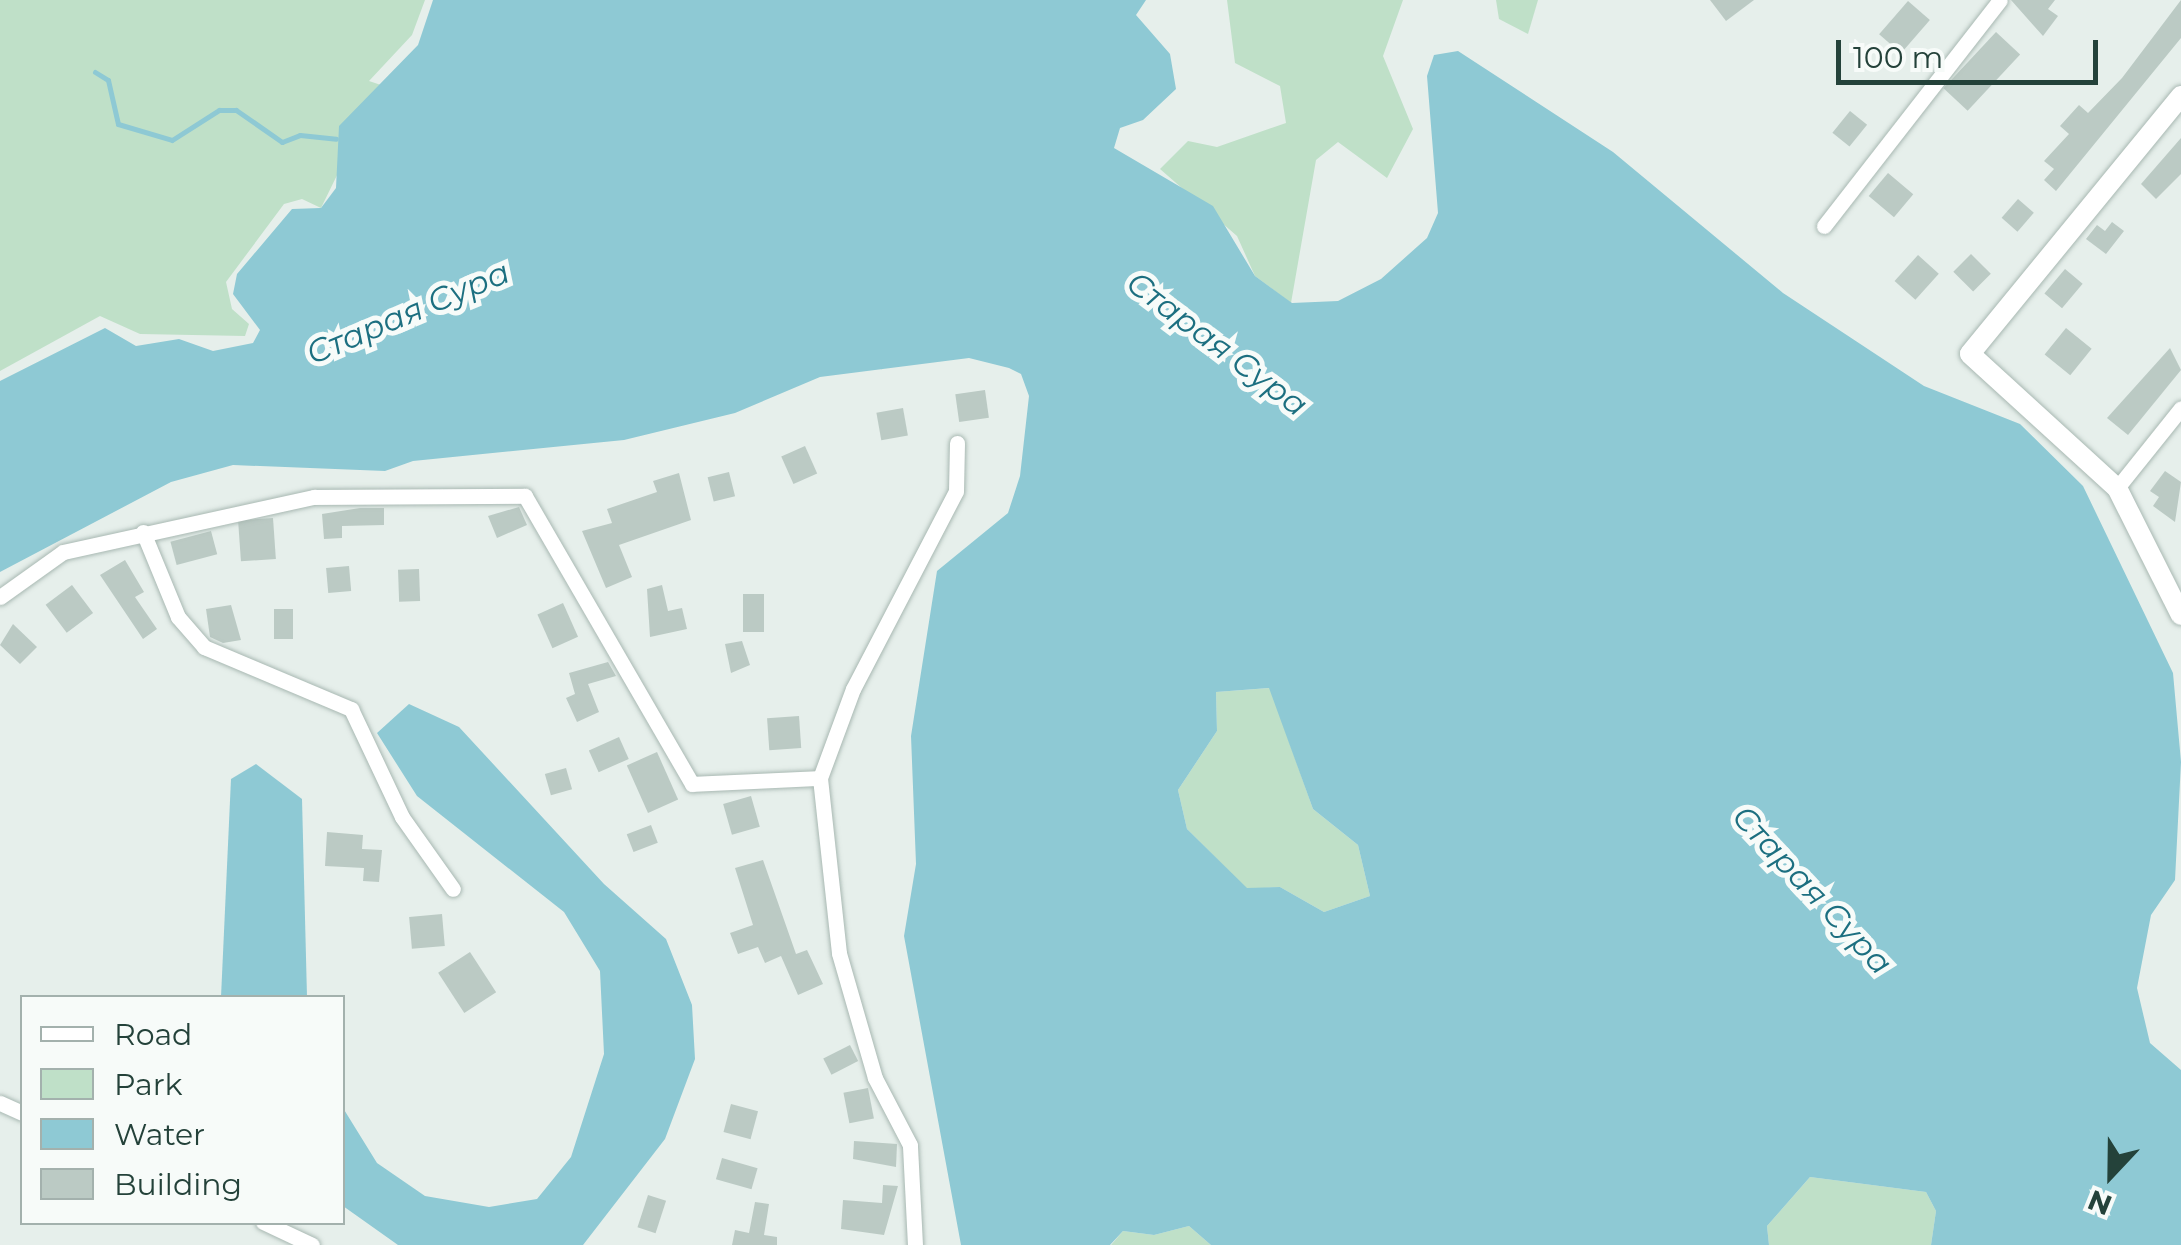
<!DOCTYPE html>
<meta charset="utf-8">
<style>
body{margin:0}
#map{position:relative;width:2181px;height:1245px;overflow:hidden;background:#e6efeb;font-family:Montserrat,sans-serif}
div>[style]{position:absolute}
.green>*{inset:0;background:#bfe0c8}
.water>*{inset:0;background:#8ec9d4}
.stream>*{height:5px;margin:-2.5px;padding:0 2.5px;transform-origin:2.5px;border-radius:2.5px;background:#8ec9d4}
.building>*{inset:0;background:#bbcac4;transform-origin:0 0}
.roads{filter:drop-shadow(0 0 2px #a8b8b2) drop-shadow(0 0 2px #a8b8b2)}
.minor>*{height:15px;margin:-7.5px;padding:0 7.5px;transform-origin:7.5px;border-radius:7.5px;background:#fff}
.tertiary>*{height:20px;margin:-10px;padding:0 10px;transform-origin:10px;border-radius:10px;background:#fff}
span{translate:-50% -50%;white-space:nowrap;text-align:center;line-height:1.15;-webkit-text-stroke:10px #f7fbf9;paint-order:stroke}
.water-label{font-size:32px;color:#1c6f80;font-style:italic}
.legend{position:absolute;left:20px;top:995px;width:325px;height:230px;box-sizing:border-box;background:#f7fbf9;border:2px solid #a3b1ad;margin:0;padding:12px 18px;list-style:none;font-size:30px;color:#24423a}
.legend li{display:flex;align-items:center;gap:20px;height:50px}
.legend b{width:50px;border:2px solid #a3b1ad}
.north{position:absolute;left:2061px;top:1125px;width:100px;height:100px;-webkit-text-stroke:8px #f7fbf9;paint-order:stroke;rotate:202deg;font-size:28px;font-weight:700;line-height:40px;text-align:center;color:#24423a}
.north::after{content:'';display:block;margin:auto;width:35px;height:45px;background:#24423a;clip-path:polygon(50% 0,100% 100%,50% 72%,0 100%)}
.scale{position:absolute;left:1836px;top:40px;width:262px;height:45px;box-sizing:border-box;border:5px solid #24423a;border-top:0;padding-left:12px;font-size:30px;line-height:35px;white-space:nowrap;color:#24423a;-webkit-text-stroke:8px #f7fbf9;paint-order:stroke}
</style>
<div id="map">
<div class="green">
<div style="clip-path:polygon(0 0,425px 0,412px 35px,369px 81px,381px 85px,321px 208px,302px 199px,284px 204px,226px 282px,232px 309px,249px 324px,245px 336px,140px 334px,100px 316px,0 371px)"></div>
<div style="clip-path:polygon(1227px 0,1403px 0,1383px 56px,1413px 129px,1387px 178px,1338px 142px,1316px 160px,1291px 303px,1255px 276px,1237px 236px,1160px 169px,1188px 141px,1217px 147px,1286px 123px,1280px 86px,1235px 63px)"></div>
<div style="clip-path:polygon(1496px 0,1538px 0,1528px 34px,1499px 19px)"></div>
<div style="clip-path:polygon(1270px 688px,1313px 809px,1358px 845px,1370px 896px,1324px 912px,1280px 887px,1247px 889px,1187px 829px,1178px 790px,1217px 731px,1216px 692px)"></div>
<div style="clip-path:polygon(1810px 1177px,1926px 1192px,1936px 1211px,1931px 1245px,1769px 1245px,1767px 1226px)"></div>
<div style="clip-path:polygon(1189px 1226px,1211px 1245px,1111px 1245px,1123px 1231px,1154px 1235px)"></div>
</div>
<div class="water">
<div style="clip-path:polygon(evenodd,433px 0,1146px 0,1136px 15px,1170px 54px,1176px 89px,1143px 120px,1120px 128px,1114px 148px,1213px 206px,1255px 276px,1292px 303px,1338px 301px,1381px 279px,1427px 238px,1438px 213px,1427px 76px,1434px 55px,1458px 51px,1613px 152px,1783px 293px,1924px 386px,2020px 424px,2083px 486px,2173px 673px,2181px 762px,2175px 880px,2151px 915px,2137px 988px,2150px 1043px,2181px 1070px,2181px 1245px,1931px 1245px,1936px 1211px,1926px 1192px,1810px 1177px,1767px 1226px,1769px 1245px,1211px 1245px,1189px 1226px,1154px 1235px,1123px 1231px,1110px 1245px,961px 1245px,904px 936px,916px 864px,911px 736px,937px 571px,1008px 513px,1020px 476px,1029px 396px,1021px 374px,1009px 368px,969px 358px,820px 377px,735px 413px,624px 440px,413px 461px,385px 471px,233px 465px,171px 482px,0 572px,0 381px,105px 328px,136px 346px,179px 339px,213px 351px,253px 343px,260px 330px,233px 294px,237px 274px,292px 209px,321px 208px,336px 188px,339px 126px,418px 45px,433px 0,1269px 688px,1313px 809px,1358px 845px,1370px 896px,1324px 912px,1280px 887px,1247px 888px,1187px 829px,1178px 790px,1217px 731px,1216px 692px,1269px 688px)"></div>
<div style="clip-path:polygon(409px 704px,459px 727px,604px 884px,666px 939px,692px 1005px,695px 1059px,665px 1139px,583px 1245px,398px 1245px,343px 1206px,343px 1108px,377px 1163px,425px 1196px,489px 1207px,537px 1199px,571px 1157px,604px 1054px,600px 971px,564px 912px,417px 796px,377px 733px)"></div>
<div style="clip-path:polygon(256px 764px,302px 799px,307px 997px,221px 997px,231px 779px)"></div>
</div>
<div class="stream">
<div style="left:95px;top:72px;width:15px;rotate:32deg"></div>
<div style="left:108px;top:80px;width:45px;rotate:77.2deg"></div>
<div style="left:118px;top:124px;width:56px;rotate:16.5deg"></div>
<div style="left:172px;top:140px;width:56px;rotate:-32.6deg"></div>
<div style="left:219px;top:110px;width:17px"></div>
<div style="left:236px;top:110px;width:56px;rotate:34.8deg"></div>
<div style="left:282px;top:142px;width:19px;rotate:-21deg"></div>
<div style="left:300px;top:135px;width:36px;rotate:6deg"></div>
</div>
<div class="building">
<div style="clip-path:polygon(1710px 0,1754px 0,1726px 21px)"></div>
<div style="clip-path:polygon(2011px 0,2055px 0,2048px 9px,2058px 16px,2043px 36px)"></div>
<div style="clip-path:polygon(2181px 0,2181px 38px,2056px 191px,2044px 180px,2054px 169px,2044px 161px,2069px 134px,2060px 126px,2079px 105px,2088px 113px,2122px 78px)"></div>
<div style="left:1908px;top:1px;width:29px;height:44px;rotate:41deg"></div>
<div style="left:1996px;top:32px;width:33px;height:77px;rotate:43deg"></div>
<div style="left:1850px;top:111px;width:22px;height:28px;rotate:39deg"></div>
<div style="clip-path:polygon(2181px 138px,2181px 174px,2156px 199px,2141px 184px)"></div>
<div style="left:1888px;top:173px;width:33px;height:30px;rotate:40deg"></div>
<div style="left:2018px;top:199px;width:21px;height:25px;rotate:41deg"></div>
<div style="clip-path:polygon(2112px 222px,2124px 231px,2106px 254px,2086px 239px,2097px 225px,2105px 231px)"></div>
<div style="left:1971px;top:254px;width:28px;height:25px;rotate:45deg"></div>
<div style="left:1918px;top:255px;width:28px;height:35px;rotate:42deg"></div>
<div style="left:2065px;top:269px;width:23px;height:32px;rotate:40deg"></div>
<div style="left:2066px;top:328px;width:33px;height:34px;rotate:39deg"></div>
<div style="clip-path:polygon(2170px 348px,2181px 370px,2128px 435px,2107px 418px)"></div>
<div style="left:985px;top:390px;width:28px;height:30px;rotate:82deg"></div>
<div style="left:903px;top:408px;width:28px;height:27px;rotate:80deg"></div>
<div style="left:805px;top:446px;width:30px;height:26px;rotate:66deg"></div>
<div style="clip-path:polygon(2165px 471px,2181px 482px,2175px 522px,2153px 506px,2159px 497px,2150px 491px)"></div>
<div style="left:729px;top:472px;width:25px;height:22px;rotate:76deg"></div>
<div style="clip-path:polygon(679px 473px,691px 520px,619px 545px,632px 577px,606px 588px,582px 531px,612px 523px,607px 509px,657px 492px,653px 481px)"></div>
<div style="clip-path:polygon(519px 507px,527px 525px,497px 538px,488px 516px)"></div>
<div style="clip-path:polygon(360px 508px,384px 508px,384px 525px,342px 526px,342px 538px,324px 539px,322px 514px)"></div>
<div style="left:273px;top:518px;width:41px;height:35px;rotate:86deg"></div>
<div style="left:211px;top:531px;width:24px;height:42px;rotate:75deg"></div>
<div style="clip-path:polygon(125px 560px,144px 592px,135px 597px,157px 629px,143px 639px,100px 575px)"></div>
<div style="left:349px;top:566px;width:25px;height:23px;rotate:85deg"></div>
<div style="left:419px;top:569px;width:32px;height:21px;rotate:88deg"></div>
<div style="left:72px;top:585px;width:35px;height:33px;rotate:53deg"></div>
<div style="clip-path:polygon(662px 585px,668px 611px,682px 608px,687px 629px,650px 637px,647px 589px)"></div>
<div style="left:743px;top:594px;width:21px;height:38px"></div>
<div style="left:563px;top:603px;width:37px;height:28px;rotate:66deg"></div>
<div style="clip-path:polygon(231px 605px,241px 640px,223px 643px,210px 637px,206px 609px)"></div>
<div style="left:274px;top:609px;width:19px;height:30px"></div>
<div style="clip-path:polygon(13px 624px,37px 647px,20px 664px,0 645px)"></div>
<div style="clip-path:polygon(742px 641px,750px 665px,731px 673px,725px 644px)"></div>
<div style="clip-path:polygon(608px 662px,616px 676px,588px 684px,599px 712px,577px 722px,566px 698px,575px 694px,569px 673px)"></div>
<div style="left:799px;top:716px;width:32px;height:32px;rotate:86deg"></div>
<div style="left:619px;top:737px;width:24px;height:33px;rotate:66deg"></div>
<div style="left:657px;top:752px;width:52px;height:33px;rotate:66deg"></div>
<div style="left:566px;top:768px;width:22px;height:22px;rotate:74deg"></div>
<div style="left:751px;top:796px;width:32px;height:29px;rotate:74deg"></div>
<div style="left:651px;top:825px;width:19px;height:26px;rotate:69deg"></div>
<div style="clip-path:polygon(327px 832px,363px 835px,362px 849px,382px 850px,379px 882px,363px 881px,364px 868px,325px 866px)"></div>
<div style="clip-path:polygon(763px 860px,796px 954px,807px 950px,823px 984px,798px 995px,781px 956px,765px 963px,758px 947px,738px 954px,730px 933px,753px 925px,735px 868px)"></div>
<div style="left:442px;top:914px;width:32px;height:33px;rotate:85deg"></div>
<div style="left:470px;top:952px;width:48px;height:38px;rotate:57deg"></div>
<div style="left:850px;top:1045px;width:18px;height:30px;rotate:63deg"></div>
<div style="left:868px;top:1088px;width:31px;height:25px;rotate:79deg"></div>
<div style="left:731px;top:1104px;width:28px;height:29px;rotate:15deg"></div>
<div style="clip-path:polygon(854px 1141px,897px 1144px,896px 1167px,853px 1159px)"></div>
<div style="left:722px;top:1158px;width:37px;height:22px;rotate:16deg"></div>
<div style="clip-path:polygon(883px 1185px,898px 1186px,884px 1235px,841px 1229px,843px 1200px,882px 1203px)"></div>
<div style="left:648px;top:1195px;width:19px;height:34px;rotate:18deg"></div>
<div style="clip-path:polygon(755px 1202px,769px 1204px,764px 1235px,777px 1237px,777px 1245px,732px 1245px,735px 1230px,749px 1233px)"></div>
</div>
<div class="roads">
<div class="minor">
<div style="left:1824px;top:226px;width:286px;rotate:-52.1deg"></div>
<div style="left:2117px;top:488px;width:102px;rotate:-51.3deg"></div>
<div style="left:143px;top:532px;width:92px;rotate:67.6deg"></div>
<div style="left:178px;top:617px;width:40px;rotate:49deg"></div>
<div style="left:204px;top:647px;width:160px;rotate:22.9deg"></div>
<div style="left:351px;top:709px;width:119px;rotate:64.7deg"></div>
<div style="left:402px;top:817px;width:88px;rotate:54.7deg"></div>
<div style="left:0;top:597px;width:77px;rotate:-35.5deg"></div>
<div style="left:63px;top:552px;width:257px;rotate:-12.4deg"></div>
<div style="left:314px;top:497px;width:211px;rotate:-0.3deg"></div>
<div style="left:525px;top:496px;width:333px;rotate:59.9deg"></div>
<div style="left:692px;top:784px;width:128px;rotate:-2.7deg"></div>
<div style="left:0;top:1103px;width:24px;rotate:24deg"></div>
<div style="left:263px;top:1222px;width:54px;rotate:25.1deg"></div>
<div style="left:915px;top:1245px;width:100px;rotate:-92.9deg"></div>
<div style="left:910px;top:1145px;width:76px;rotate:-117.6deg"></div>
<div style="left:875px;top:1078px;width:130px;rotate:-106.1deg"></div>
<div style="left:839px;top:953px;width:176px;rotate:-96.2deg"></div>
<div style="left:820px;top:778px;width:95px;rotate:-69.7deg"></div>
<div style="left:853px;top:689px;width:223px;rotate:-62.5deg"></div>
<div style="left:956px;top:491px;width:48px;rotate:-88.8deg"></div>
</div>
<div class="tertiary">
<div style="left:2181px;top:96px;width:333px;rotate:129.3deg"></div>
<div style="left:1970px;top:354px;width:199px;rotate:42.4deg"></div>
<div style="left:2117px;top:488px;width:142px;rotate:63.3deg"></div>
</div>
</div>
<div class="water-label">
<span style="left:408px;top:313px;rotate:-23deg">Старая Сура</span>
<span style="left:1217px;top:344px;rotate:37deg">Старая Сура</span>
<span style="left:1812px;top:890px;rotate:47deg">Старая Сура</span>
</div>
<ul class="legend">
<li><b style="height:12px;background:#fff"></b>Road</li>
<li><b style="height:28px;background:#bfe0c8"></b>Park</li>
<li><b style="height:28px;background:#8ec9d4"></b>Water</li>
<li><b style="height:28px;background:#bbcac4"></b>Building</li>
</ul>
<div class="north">N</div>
<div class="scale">100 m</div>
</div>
